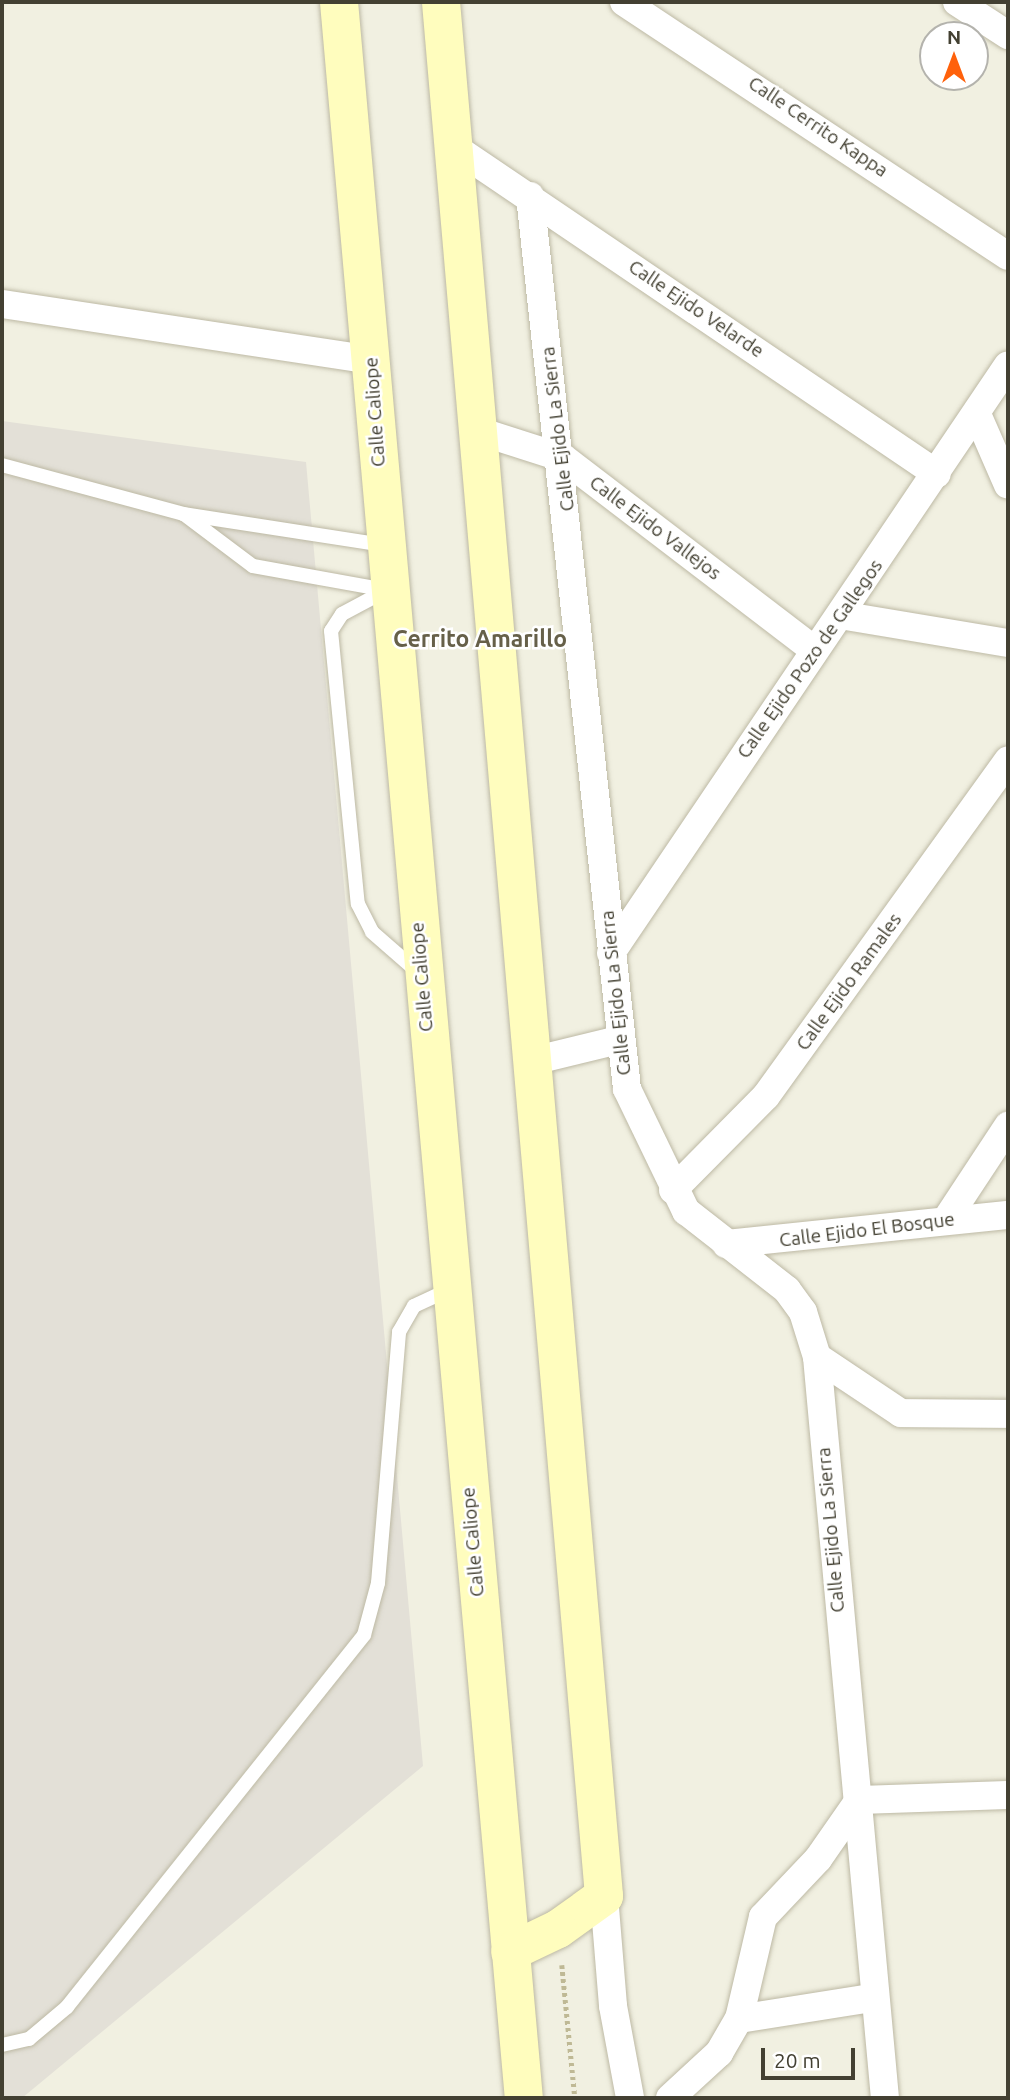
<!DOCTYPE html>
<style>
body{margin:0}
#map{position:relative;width:1010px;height:2100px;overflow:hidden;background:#f1f0e1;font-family:Ubuntu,sans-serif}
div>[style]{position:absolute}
.industrial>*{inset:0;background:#e3e0d7}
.path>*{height:4.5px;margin-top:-2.25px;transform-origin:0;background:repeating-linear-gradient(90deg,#bfb995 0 3.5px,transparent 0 7px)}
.roads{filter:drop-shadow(0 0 2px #bdb9a4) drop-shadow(0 0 2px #bdb9a4)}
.lane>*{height:14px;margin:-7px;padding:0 7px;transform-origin:7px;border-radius:7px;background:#fff}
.street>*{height:28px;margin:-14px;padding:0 14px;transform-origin:14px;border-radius:14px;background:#fff}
.secondary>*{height:38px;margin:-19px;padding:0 19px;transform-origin:19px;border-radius:19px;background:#fffdbe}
span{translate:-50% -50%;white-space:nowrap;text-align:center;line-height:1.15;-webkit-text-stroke:5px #fff;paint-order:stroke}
.street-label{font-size:19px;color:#434032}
.quarter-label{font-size:23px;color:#666049;font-weight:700}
.frame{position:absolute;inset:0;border:4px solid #434032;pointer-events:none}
.north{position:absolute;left:919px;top:21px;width:70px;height:70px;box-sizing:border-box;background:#fff;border:2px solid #b4b3ad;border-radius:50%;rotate:0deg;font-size:19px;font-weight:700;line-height:28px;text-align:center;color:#434032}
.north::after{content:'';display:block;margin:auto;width:24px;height:32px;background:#ff610b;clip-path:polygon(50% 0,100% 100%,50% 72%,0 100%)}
.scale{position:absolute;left:761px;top:2048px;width:94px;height:32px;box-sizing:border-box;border:4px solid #434032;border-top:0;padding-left:9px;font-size:21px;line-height:24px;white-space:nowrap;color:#434032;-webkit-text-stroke:5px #fff;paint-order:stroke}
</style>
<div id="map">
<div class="industrial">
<div style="clip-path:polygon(2px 421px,306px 462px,423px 1766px,22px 2098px,2px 2098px)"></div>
</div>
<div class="path">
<div style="left:562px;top:1965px;width:134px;rotate:84.4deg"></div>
</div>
<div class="roads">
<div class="lane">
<div style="left:2px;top:465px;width:188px;rotate:15.1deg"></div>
<div style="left:183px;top:514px;width:202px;rotate:8.8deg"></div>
<div style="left:185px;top:515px;width:85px;rotate:36.9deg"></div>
<div style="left:253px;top:566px;width:136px;rotate:10.2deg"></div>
<div style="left:387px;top:590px;width:51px;rotate:151.9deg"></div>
<div style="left:342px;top:614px;width:20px;rotate:123deg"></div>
<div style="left:331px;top:631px;width:274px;rotate:84.4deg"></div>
<div style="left:358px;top:904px;width:31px;rotate:63deg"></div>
<div style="left:372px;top:932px;width:62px;rotate:41.1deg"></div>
<div style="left:2px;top:2045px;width:28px;rotate:-13deg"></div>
<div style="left:29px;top:2039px;width:50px;rotate:-40.1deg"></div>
<div style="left:67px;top:2007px;width:476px;rotate:-51.4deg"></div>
<div style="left:364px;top:1635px;width:54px;rotate:-74.9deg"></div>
<div style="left:378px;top:1583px;width:252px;rotate:-85.2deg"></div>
<div style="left:399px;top:1332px;width:30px;rotate:-60deg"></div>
<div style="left:414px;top:1306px;width:40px;rotate:-25deg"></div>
</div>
<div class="street">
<div style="left:624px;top:2px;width:460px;rotate:33.5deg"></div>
<div style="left:957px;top:2px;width:61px;rotate:32.9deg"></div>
<div style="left:454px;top:147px;width:583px;rotate:34.1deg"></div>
<div style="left:530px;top:196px;width:898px;rotate:83.8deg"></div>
<div style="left:627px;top:1089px;width:136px;rotate:64.2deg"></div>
<div style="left:686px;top:1211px;width:128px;rotate:38deg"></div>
<div style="left:787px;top:1290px;width:27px;rotate:54deg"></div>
<div style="left:803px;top:1312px;width:47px;rotate:72.7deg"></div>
<div style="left:817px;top:1357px;width:744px;rotate:84.76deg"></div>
<div style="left:2px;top:304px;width:373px;rotate:8.6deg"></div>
<div style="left:977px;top:414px;width:77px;rotate:66.4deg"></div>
<div style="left:482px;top:432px;width:85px;rotate:17.8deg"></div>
<div style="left:563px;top:458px;width:316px;rotate:37.4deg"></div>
<div style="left:840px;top:615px;width:170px;rotate:9.5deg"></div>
<div style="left:611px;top:953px;width:709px;rotate:-55.97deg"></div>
<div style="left:536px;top:1060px;width:84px;rotate:-13.7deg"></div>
<div style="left:673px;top:1190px;width:132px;rotate:-45.3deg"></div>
<div style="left:766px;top:1096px;width:414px;rotate:-54.2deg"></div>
<div style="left:946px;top:1220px;width:113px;rotate:-56.6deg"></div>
<div style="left:726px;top:1244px;width:283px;rotate:-5.9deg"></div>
<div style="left:817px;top:1357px;width:101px;rotate:33.7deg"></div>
<div style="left:901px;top:1413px;width:107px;rotate:0.5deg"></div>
<div style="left:604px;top:1896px;width:110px;rotate:85.3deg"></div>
<div style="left:613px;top:2006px;width:94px;rotate:79.5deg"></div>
<div style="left:739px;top:2019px;width:135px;rotate:-9deg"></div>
<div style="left:670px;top:2098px;width:67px;rotate:-42.6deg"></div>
<div style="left:719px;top:2053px;width:39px;rotate:-60deg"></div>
<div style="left:739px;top:2019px;width:105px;rotate:-76.8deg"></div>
<div style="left:763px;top:1917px;width:80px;rotate:-46.5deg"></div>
<div style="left:818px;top:1859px;width:72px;rotate:-55.2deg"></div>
<div style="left:859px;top:1800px;width:149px;rotate:-1.9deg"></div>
</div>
<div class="secondary">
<div style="left:339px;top:2px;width:2104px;rotate:84.96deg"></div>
<div style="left:441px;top:2px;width:1901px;rotate:85.08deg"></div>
<div style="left:604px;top:1896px;width:57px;rotate:144.3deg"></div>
<div style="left:558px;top:1929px;width:53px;rotate:154.4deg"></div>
</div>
</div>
<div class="street-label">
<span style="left:818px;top:127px;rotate:34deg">Calle Cerrito Kappa</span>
<span style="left:696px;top:309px;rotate:34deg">Calle Ejido Velarde</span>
<span style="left:375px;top:412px;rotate:-94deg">Calle Caliope</span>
<span style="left:558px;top:429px;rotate:-97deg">Calle Ejido La Sierra</span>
<span style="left:655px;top:528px;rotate:37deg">Calle Ejido Vallejos</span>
<span style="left:810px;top:659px;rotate:-55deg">Calle Ejido Pozo de Gallegos</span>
<span style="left:422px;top:977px;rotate:-95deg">Calle Caliope</span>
<span style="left:849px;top:982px;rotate:-54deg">Calle Ejido Ramales</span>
<span style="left:616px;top:993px;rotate:-96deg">Calle Ejido La Sierra</span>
<span style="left:867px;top:1230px;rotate:-7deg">Calle Ejido El Bosque</span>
<span style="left:831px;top:1530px;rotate:-95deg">Calle Ejido La Sierra</span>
<span style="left:473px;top:1542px;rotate:-95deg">Calle Caliope</span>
</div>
<div class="quarter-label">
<span style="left:480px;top:639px">Cerrito Amarillo</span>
</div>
<div class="frame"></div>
<div class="north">N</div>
<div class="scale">20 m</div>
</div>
